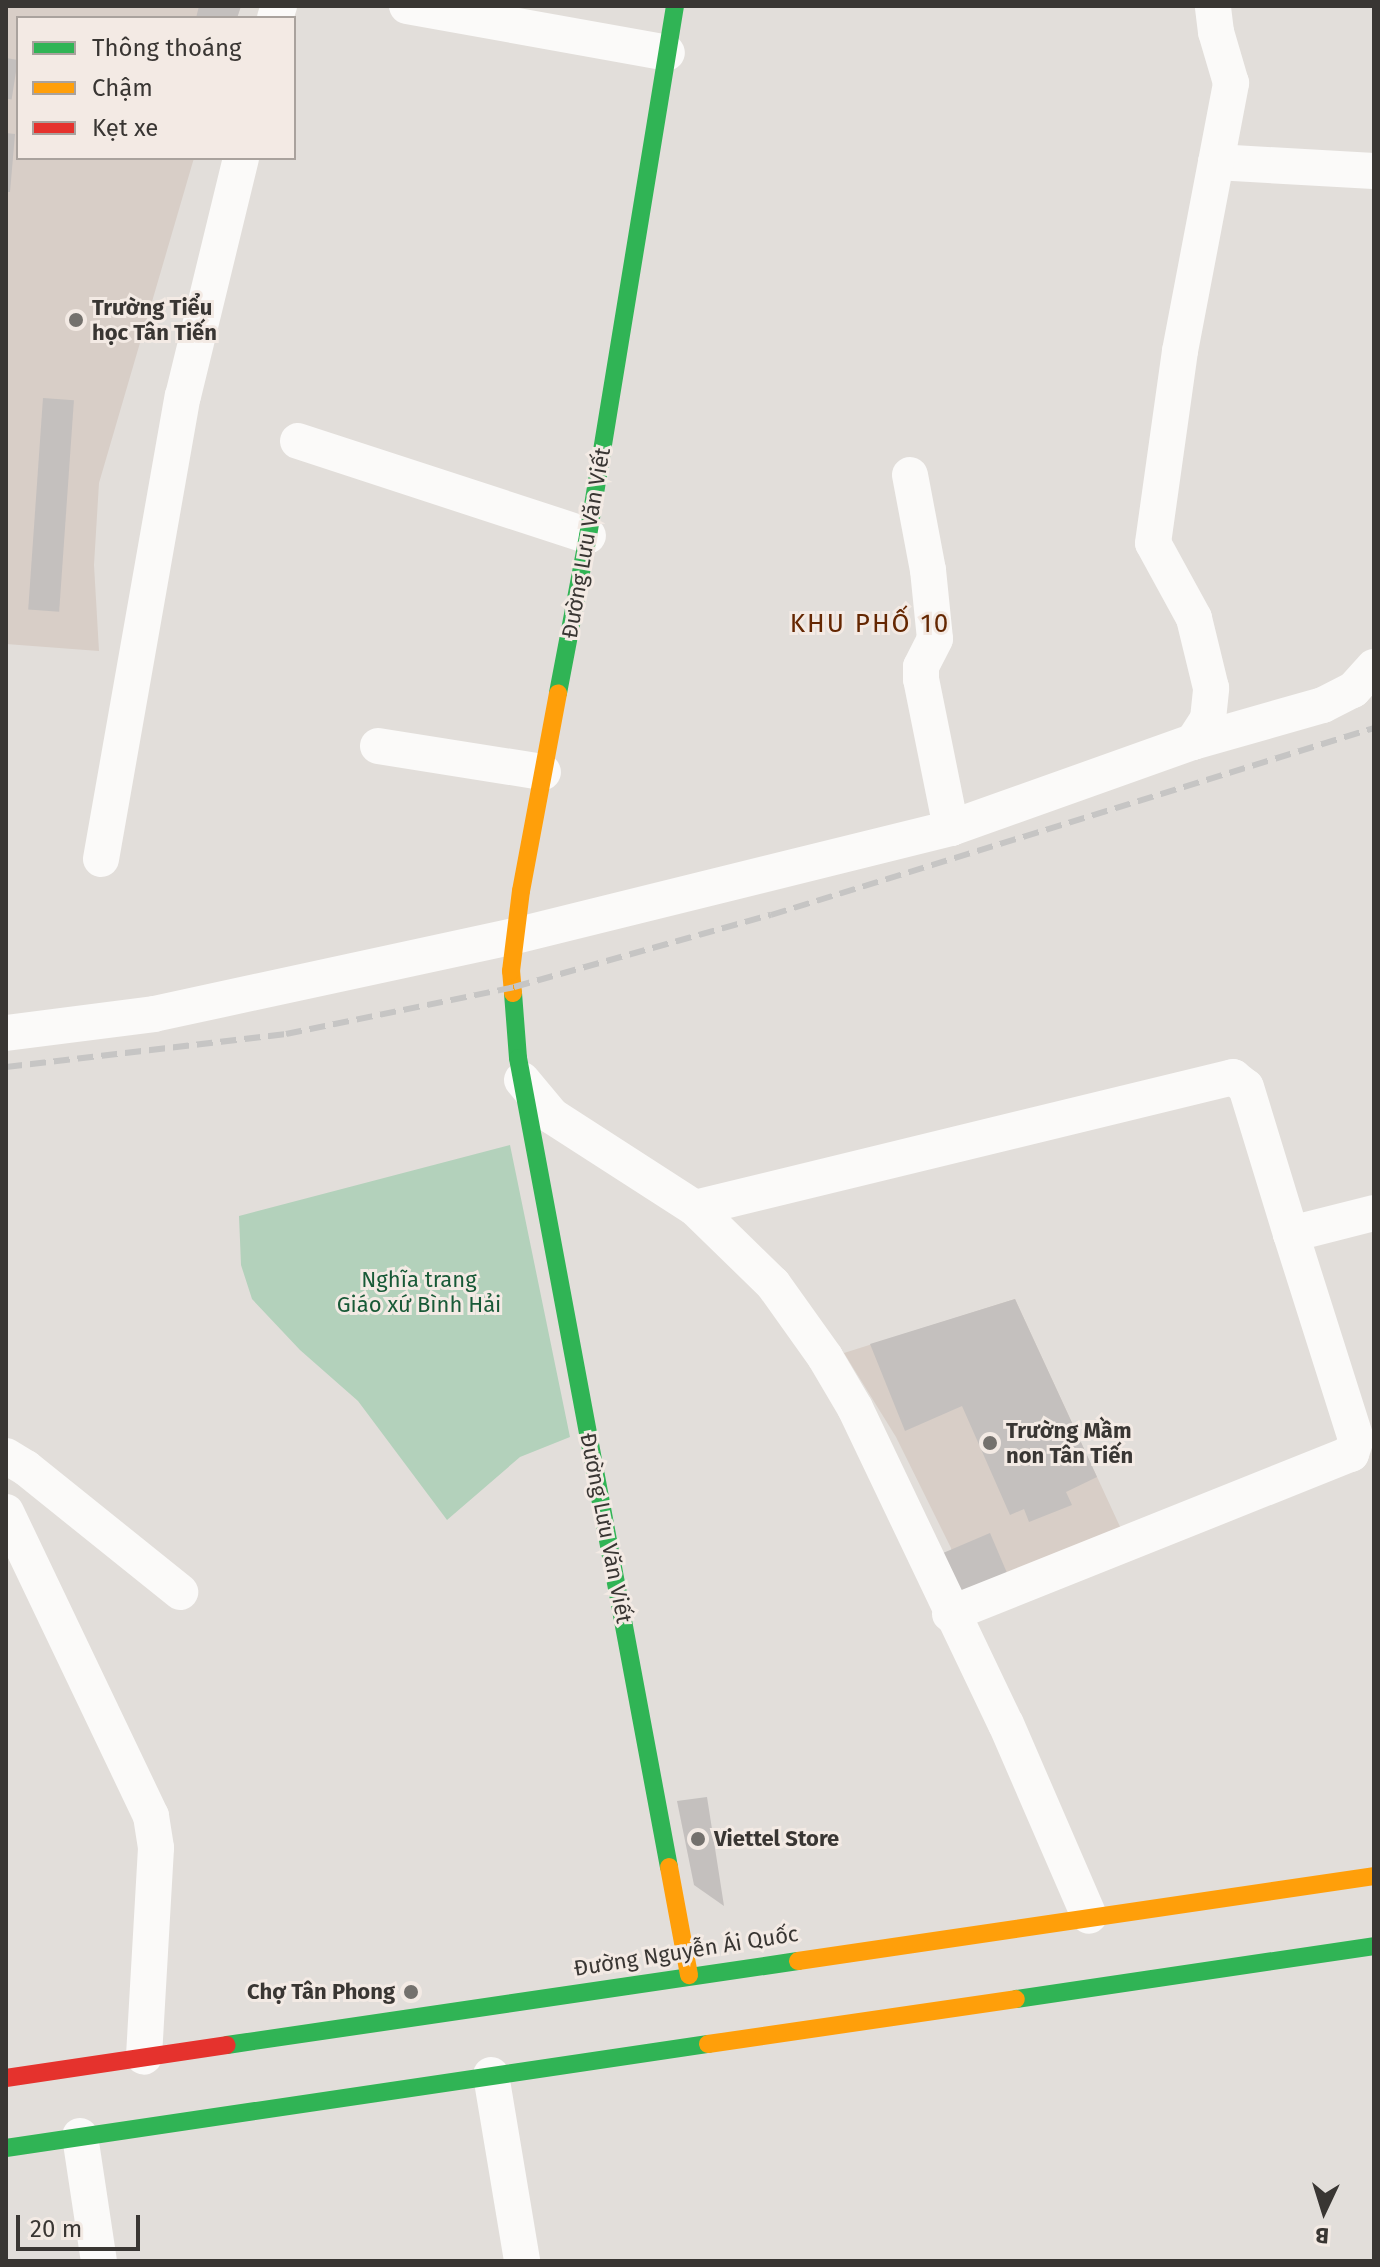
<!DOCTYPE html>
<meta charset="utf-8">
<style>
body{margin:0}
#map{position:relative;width:1380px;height:2267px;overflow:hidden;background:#e2deda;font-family:"Fira Sans",sans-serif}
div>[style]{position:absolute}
.built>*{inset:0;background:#d8cec7}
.green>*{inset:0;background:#b3d1bb}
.building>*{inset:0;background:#c4c0be;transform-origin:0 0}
.street>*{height:36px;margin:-18px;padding:0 18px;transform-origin:18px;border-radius:18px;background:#fbfaf9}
.fast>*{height:18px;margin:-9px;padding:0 9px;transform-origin:9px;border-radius:9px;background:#30b455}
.slow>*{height:18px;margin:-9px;padding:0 9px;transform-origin:9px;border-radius:9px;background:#ff9f0a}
.jam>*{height:18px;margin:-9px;padding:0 9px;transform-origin:9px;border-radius:9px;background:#e5322d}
.rail>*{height:6px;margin-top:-3px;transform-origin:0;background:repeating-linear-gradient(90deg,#c6c5c4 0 16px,transparent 0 24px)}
.dots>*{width:22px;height:22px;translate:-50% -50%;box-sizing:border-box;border:4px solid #f3eae4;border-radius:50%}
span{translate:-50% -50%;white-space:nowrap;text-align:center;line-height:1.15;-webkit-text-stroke:6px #f3eae4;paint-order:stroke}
.poi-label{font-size:22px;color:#393633;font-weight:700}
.left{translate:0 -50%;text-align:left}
.right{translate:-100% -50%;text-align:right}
.street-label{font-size:22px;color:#393633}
.park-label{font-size:22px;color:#185a37}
.quarter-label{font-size:26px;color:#642601;letter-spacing:2px}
.frame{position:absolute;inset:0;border:8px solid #393633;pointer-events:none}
.legend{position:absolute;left:16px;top:16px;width:280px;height:144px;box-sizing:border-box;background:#f3eae4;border:2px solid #a9a29d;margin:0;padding:10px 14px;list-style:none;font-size:24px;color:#393633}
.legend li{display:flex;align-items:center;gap:16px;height:40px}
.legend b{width:40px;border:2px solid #a9a29d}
.north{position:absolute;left:1284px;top:2171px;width:80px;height:80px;-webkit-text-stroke:6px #f3eae4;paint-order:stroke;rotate:184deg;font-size:22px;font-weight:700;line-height:32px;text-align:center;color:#393633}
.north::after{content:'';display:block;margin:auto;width:28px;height:36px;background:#393633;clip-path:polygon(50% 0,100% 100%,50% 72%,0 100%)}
.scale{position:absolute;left:16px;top:2215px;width:124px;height:36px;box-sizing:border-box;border:4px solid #393633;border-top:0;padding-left:10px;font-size:24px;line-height:28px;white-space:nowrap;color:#393633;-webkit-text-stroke:6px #f3eae4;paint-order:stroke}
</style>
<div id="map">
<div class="built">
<div style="clip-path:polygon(6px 6px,241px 6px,237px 18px,18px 18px,18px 158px,194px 158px,99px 483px,94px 565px,99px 651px,6px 644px)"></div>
<div style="clip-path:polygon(1015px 1299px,1122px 1531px,958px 1595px,951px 1548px,896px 1437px,844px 1353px)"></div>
</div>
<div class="green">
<div style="clip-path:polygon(510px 1145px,570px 1437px,520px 1457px,447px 1520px,358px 1401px,300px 1350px,252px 1299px,241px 1265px,239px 1216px)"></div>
</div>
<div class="building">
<div style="clip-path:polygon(199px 6px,241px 6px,237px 18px,196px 18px)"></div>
<div style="left:6px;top:58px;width:12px;height:40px;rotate:9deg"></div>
<div style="clip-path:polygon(6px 133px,15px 134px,10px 192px,6px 192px)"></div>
<div style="left:43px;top:398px;width:31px;height:212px;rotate:4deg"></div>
<div style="clip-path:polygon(1015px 1299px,1097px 1477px,1066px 1492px,1072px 1505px,1029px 1522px,1024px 1509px,1010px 1515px,962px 1406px,905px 1431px,870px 1344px)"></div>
<div style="left:990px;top:1533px;width:46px;height:58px;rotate:67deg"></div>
<div style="clip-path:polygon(707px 1797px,724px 1906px,694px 1885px,677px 1801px)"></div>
</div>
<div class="street">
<div style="left:407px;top:6px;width:264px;rotate:10.2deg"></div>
<div style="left:275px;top:18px;width:13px;rotate:-72deg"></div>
<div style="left:1216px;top:162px;width:158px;rotate:3.3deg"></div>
<div style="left:298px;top:441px;width:305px;rotate:18.1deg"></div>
<div style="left:910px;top:475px;width:97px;rotate:79.3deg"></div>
<div style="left:928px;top:570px;width:69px;rotate:84.2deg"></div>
<div style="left:935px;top:639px;width:31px;rotate:117deg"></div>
<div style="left:921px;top:667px;width:12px;rotate:90deg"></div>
<div style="left:921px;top:679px;width:152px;rotate:78.6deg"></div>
<div style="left:1193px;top:742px;width:135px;rotate:-15.9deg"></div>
<div style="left:1323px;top:705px;width:34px;rotate:-27deg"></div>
<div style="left:1353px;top:690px;width:31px;rotate:-48deg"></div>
<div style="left:378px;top:746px;width:167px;rotate:9deg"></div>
<div style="left:101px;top:859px;width:470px;rotate:-80deg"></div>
<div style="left:183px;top:396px;width:245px;rotate:-76.3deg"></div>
<div style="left:6px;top:1033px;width:149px;rotate:-7.3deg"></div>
<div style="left:154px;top:1014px;width:369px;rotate:-12.2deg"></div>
<div style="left:515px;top:936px;width:449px;rotate:-13.9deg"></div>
<div style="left:951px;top:828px;width:257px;rotate:-19.6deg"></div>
<div style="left:1193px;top:742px;width:27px;rotate:-57deg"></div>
<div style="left:1208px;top:719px;width:31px;rotate:-84deg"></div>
<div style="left:1211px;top:688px;width:72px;rotate:-103.7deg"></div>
<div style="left:1194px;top:618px;width:85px;rotate:-118.7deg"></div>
<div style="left:1153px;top:543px;width:194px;rotate:-82deg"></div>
<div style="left:1180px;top:351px;width:273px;rotate:-79.2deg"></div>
<div style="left:1231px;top:83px;width:53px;rotate:-106.4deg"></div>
<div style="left:1216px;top:32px;width:26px;rotate:-97deg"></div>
<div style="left:522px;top:1080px;width:47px;rotate:50.2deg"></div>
<div style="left:552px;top:1116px;width:170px;rotate:32.8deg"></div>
<div style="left:695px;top:1208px;width:109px;rotate:44.3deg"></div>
<div style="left:773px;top:1284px;width:90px;rotate:54.5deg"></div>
<div style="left:825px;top:1357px;width:59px;rotate:59.5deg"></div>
<div style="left:855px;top:1408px;width:350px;rotate:64.5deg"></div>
<div style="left:1006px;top:1724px;width:209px;rotate:66.6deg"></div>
<div style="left:695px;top:1208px;width:554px;rotate:-13.68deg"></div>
<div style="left:1233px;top:1077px;width:16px;rotate:38deg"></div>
<div style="left:1246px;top:1087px;width:154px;rotate:73deg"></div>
<div style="left:6px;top:1456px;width:23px;rotate:31deg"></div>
<div style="left:26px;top:1468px;width:198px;rotate:38.8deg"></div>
<div style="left:6px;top:1512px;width:337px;rotate:64.5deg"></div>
<div style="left:151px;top:1816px;width:32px;rotate:81deg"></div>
<div style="left:156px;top:1848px;width:209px;rotate:93.3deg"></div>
<div style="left:950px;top:1614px;width:432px;rotate:-21.8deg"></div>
<div style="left:1351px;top:1454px;width:16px;rotate:-72deg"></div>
<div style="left:1356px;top:1439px;width:215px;rotate:-107.6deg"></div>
<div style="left:1291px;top:1234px;width:86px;rotate:-14.2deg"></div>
<div style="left:491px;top:2075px;width:189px;rotate:80.5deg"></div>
<div style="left:80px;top:2136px;width:126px;rotate:81.4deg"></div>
</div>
<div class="fast">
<div style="left:558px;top:693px;width:160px;rotate:-79.2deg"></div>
<div style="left:588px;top:536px;width:537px;rotate:-80.68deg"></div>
<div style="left:513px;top:993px;width:65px;rotate:85.6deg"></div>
<div style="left:518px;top:1058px;width:823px;rotate:79.43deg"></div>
<div style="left:1016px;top:1999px;width:362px;rotate:-8.4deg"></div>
<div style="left:227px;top:2045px;width:577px;rotate:-8.37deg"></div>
<div style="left:6px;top:2148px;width:710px;rotate:-8.43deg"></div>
</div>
<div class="slow">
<div style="left:513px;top:993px;width:22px;rotate:-95deg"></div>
<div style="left:511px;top:971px;width:81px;rotate:-82.9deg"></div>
<div style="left:521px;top:891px;width:201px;rotate:-79.4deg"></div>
<div style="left:669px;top:1867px;width:110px;rotate:79.5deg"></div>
<div style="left:798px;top:1961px;width:582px;rotate:-8.39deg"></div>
<div style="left:708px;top:2044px;width:311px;rotate:-8.3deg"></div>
</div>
<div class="jam">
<div style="left:6px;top:2078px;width:223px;rotate:-8.5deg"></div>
</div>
<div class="rail">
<div style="left:6px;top:1067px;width:282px;rotate:-6.7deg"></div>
<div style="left:286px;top:1034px;width:233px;rotate:-11.6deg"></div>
<div style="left:514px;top:987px;width:267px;rotate:-15.7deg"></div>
<div style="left:771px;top:915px;width:631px;rotate:-17.23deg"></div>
</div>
<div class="dots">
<div style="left:76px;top:320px;background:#74716d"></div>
<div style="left:990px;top:1443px;background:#74716d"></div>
<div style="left:698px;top:1839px;background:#74716d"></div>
<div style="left:411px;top:1992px;background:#74716d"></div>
</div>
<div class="poi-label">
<span class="left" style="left:92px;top:320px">Trường Tiểu<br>học Tân Tiến</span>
<span class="left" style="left:1006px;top:1443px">Trường Mầm<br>non Tân Tiến</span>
<span class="left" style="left:714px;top:1839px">Viettel Store</span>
<span class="right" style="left:395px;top:1992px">Chợ Tân Phong</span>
</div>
<div class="street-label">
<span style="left:586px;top:543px;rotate:-80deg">Đường Lưu Văn Viết</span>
<span style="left:606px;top:1528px;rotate:79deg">Đường Lưu Văn Viết</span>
<span style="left:686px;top:1951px;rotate:-9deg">Đường Nguyễn Ái Quốc</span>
</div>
<div class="park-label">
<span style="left:419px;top:1292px">Nghĩa trang<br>Giáo xứ Bình Hải</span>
</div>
<div class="quarter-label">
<span style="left:870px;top:624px">KHU PHỐ 10</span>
</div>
<div class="frame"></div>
<ul class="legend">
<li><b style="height:10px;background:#30b455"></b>Thông thoáng</li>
<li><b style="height:10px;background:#ff9f0a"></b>Chậm</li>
<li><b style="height:10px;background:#e5322d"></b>Kẹt xe</li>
</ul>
<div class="north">B</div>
<div class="scale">20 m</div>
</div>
